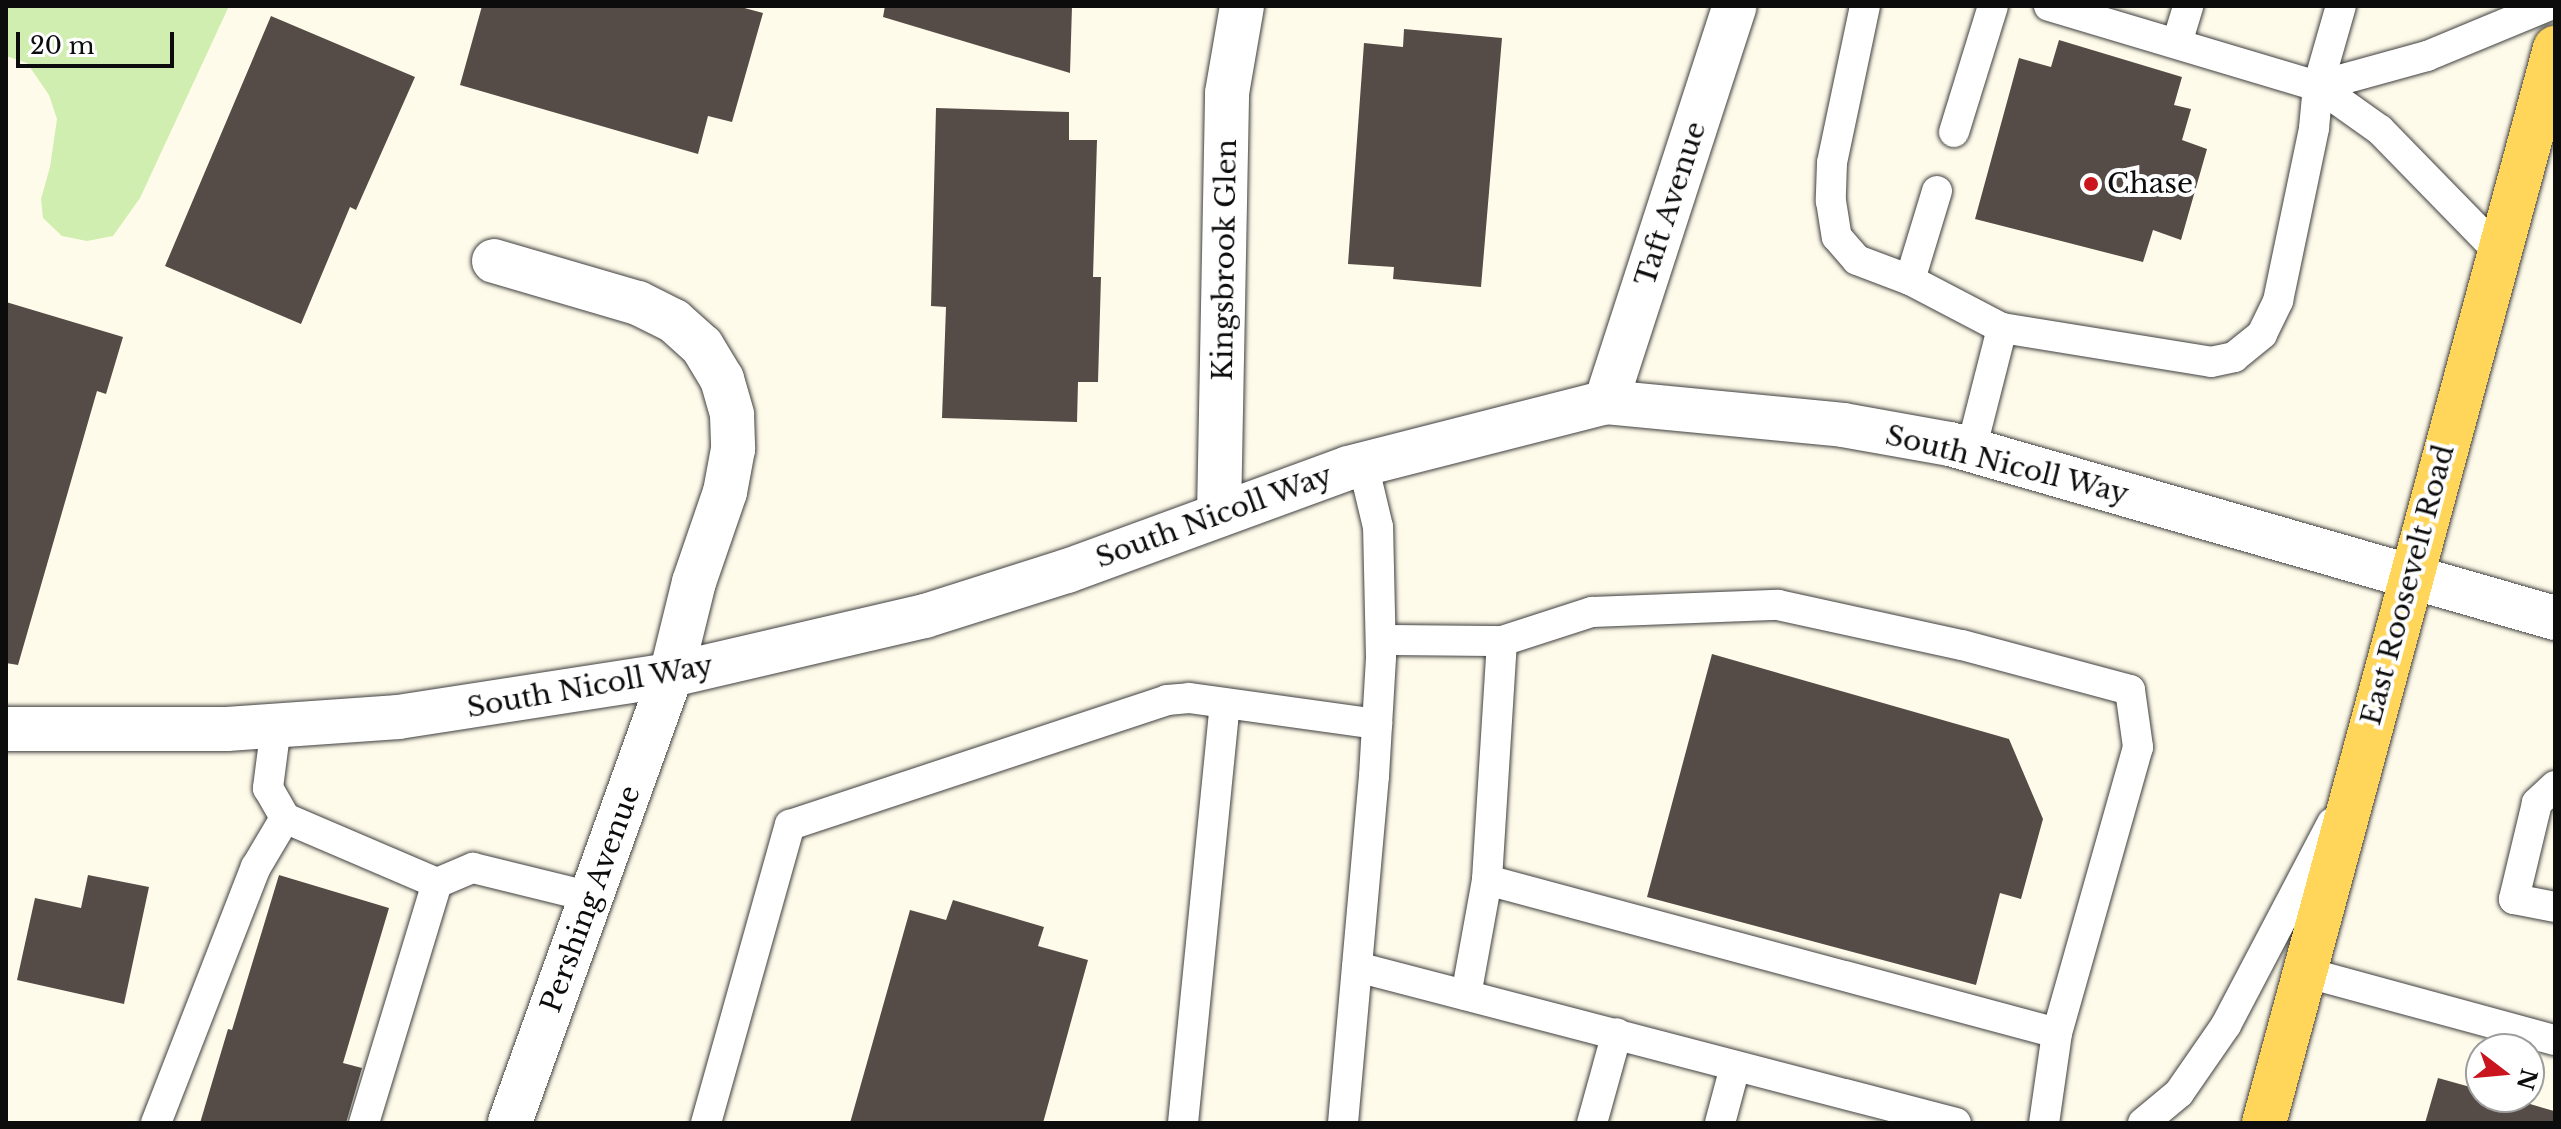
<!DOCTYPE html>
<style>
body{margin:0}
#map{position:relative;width:2561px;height:1129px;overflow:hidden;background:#fffbea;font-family:"Libre Baskerville",serif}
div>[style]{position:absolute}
.green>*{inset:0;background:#d0eeb0}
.building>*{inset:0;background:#554c47}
.roads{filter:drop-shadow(0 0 2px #3f3f3f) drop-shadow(0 0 2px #3f3f3f)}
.service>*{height:30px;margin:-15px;padding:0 15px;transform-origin:15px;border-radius:15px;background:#fff}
.minor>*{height:44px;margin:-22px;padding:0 22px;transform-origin:22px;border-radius:22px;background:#fff}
.primary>*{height:44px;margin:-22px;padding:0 22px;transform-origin:22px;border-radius:22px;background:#ffd55a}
.dots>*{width:22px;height:22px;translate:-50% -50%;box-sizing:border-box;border:4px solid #fff;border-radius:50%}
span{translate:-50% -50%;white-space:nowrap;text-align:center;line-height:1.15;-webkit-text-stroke:8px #fff;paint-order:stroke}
.poi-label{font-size:28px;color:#0c0c0c}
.left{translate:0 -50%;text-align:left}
.street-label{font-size:28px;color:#0c0c0c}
.frame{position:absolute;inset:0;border:8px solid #0c0c0c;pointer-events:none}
.north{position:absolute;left:2465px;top:1033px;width:80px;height:80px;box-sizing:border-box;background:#fff;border:2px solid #9e9e9e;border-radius:50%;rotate:106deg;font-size:22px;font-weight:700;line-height:32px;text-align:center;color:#0c0c0c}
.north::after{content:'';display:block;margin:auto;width:28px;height:36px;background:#ca151f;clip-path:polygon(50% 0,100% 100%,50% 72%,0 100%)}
.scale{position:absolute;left:16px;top:32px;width:158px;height:36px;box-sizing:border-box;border:4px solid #0c0c0c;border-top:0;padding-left:10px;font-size:24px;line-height:28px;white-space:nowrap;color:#0c0c0c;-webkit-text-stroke:6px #fff;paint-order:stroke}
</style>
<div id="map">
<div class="green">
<div style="clip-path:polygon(6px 6px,229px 6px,140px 198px,113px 236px,87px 241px,62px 236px,43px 218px,41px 199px,50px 167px,57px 119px,49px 95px,27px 63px,6px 56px)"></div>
</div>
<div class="building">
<div style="clip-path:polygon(482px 6px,737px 6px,763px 13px,732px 122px,708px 116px,698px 154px,460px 85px)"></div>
<div style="clip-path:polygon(885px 6px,1072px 6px,1070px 73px,883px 17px)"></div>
<div style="clip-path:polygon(271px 16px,415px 77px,356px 210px,350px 207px,301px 324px,165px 266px)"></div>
<div style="clip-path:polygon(1404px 29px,1502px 38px,1481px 287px,1393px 279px,1394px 267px,1348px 264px,1364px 43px,1403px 47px)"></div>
<div style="clip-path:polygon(2059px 40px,2182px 77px,2174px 105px,2191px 109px,2182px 140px,2207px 149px,2181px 240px,2153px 230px,2143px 262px,1975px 219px,2019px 58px,2051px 67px)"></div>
<div style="clip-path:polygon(936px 108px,1069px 112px,1069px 140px,1097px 140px,1093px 277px,1101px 277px,1098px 382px,1078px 382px,1077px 422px,942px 418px,946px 307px,931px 306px)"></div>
<div style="clip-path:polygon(6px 302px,123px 337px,106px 394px,97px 391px,18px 665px,6px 663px)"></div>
<div style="clip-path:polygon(1712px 654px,2009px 739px,2043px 819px,2021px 899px,2000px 893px,1976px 985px,1647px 897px)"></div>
<div style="clip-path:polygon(88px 875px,149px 887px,124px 1004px,17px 980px,35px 898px,81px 908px)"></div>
<div style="clip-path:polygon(279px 875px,389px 908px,343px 1063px,362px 1068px,346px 1123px,200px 1123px,228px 1029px,232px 1030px)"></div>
<div style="clip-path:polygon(953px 900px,1044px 927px,1038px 946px,1088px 960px,1043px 1123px,850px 1123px,910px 910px,946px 920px)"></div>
<div style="clip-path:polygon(2438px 1078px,2481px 1090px,2481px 1097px,2506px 1097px,2554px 1111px,2553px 1123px,2425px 1123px)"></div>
</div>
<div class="roads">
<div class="service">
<div style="left:1865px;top:6px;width:160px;rotate:101.9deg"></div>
<div style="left:1832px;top:163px;width:38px;rotate:92deg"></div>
<div style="left:1831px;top:201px;width:36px;rotate:81deg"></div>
<div style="left:1837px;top:237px;width:30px;rotate:49deg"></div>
<div style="left:1857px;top:260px;width:57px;rotate:20.7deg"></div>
<div style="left:2049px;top:6px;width:281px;rotate:16.6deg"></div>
<div style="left:2318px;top:86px;width:76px;rotate:35.4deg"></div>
<div style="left:2380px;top:130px;width:170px;rotate:45.7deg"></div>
<div style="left:2177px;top:43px;width:39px;rotate:-73deg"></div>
<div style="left:2318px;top:86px;width:113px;rotate:-15.4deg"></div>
<div style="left:2427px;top:56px;width:131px;rotate:-22.5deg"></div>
<div style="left:1954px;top:132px;width:132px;rotate:-72.8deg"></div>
<div style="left:1937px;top:191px;width:93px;rotate:106.9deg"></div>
<div style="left:1910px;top:280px;width:104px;rotate:27.6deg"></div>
<div style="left:2002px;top:328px;width:212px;rotate:9.2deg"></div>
<div style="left:2211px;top:362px;width:24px;rotate:-12deg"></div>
<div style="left:2234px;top:357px;width:36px;rotate:-39deg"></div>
<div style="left:2262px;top:334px;width:37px;rotate:-64deg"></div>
<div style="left:2278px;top:301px;width:177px;rotate:-78.2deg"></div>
<div style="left:2314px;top:128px;width:42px;rotate:-84.6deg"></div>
<div style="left:2318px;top:86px;width:83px;rotate:-74deg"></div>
<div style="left:1971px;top:450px;width:126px;rotate:-75.7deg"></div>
<div style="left:1381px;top:640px;width:121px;rotate:0.5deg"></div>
<div style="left:1502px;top:641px;width:239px;rotate:93.6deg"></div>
<div style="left:1487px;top:880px;width:117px;rotate:100.3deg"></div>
<div style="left:1502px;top:641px;width:95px;rotate:-17.9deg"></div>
<div style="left:1592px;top:612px;width:186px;rotate:-2.2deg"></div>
<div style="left:1778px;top:605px;width:188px;rotate:12.3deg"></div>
<div style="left:1962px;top:645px;width:174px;rotate:15deg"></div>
<div style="left:2130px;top:690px;width:58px;rotate:82deg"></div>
<div style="left:2138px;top:747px;width:297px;rotate:105.8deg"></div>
<div style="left:2057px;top:1033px;width:91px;rotate:98.2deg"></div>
<div style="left:276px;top:726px;width:63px;rotate:97.4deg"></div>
<div style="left:268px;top:788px;width:34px;rotate:60deg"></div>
<div style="left:285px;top:818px;width:165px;rotate:23.2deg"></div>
<div style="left:2555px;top:786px;width:25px;rotate:137deg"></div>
<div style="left:2537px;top:803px;width:99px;rotate:103.5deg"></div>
<div style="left:2514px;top:899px;width:42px;rotate:11deg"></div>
<div style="left:1487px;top:880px;width:590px;rotate:15.03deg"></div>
<div style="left:1357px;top:967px;width:619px;rotate:14.6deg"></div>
<div style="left:2304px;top:972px;width:260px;rotate:15.2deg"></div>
<div style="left:156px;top:1123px;width:275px;rotate:-68.7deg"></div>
<div style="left:256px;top:867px;width:57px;rotate:-59.4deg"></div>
<div style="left:364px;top:1123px;width:251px;rotate:-73.1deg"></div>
<div style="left:437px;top:883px;width:39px;rotate:-23deg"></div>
<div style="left:473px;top:868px;width:122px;rotate:13.8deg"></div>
<div style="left:706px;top:1123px;width:310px;rotate:-74.3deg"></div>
<div style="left:790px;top:825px;width:397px;rotate:-18.3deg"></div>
<div style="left:1167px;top:700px;width:22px;rotate:-5deg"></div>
<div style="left:1189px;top:698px;width:190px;rotate:7.9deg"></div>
<div style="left:1183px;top:1123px;width:421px;rotate:-84.3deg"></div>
<div style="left:1343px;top:1123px;width:348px;rotate:-84.9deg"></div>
<div style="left:1374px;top:776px;width:119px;rotate:-86.6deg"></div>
<div style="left:1381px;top:657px;width:130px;rotate:-91.3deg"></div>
<div style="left:1378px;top:527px;width:65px;rotate:-103.4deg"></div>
<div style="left:1592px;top:1123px;width:93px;rotate:-74.5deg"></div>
<div style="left:1720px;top:1123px;width:58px;rotate:-75deg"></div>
<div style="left:2143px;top:1123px;width:47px;rotate:-39.8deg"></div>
<div style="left:2179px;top:1093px;width:83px;rotate:-55.3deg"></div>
<div style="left:2226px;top:1025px;width:228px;rotate:-62.3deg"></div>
</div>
<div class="minor">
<div style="left:494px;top:261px;width:150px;rotate:16.3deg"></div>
<div style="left:638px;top:303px;width:40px;rotate:26.6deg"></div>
<div style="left:674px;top:321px;width:38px;rotate:42deg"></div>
<div style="left:702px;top:346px;width:39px;rotate:59deg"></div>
<div style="left:722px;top:379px;width:37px;rotate:74deg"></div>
<div style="left:732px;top:415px;width:34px;rotate:88deg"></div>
<div style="left:733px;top:449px;width:44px;rotate:100.5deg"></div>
<div style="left:725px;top:492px;width:95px;rotate:109deg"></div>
<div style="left:694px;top:582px;width:96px;rotate:103.9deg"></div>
<div style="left:671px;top:675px;width:476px;rotate:109.8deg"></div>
<div style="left:1606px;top:402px;width:416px;rotate:-72deg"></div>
<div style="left:1219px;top:515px;width:422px;rotate:-88.9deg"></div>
<div style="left:1227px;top:93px;width:88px;rotate:-80.2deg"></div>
<div style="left:6px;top:729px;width:221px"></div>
<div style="left:227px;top:729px;width:172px;rotate:-4deg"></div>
<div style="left:399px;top:717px;width:275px;rotate:-8.8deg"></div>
<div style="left:671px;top:675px;width:261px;rotate:-13.1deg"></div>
<div style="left:925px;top:616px;width:149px;rotate:-17.6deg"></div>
<div style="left:1067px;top:571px;width:299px;rotate:-20.1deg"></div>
<div style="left:1348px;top:468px;width:266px;rotate:-14.3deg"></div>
<div style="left:1606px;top:402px;width:238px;rotate:5.5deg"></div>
<div style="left:1843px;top:425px;width:109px;rotate:10.1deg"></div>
<div style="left:1950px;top:444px;width:630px;rotate:16.05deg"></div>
</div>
<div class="primary">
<div style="left:2264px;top:1123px;width:1114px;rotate:-74.85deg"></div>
</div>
</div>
<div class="dots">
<div style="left:2091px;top:184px;background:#ca151f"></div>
</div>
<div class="poi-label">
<span class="left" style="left:2107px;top:184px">Chase</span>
</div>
<div class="street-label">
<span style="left:1671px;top:204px;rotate:-72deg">Taft Avenue</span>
<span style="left:1225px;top:260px;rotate:-89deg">Kingsbrook Glen</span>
<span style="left:2007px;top:465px;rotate:14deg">South Nicoll Way</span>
<span style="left:1214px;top:517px;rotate:-20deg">South Nicoll Way</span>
<span style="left:2408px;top:585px;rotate:-75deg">East Roosevelt Road</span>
<span style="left:590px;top:687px;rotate:-10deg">South Nicoll Way</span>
<span style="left:591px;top:899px;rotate:-70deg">Pershing Avenue</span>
</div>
<div class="frame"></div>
<div class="north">N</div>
<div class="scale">20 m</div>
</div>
